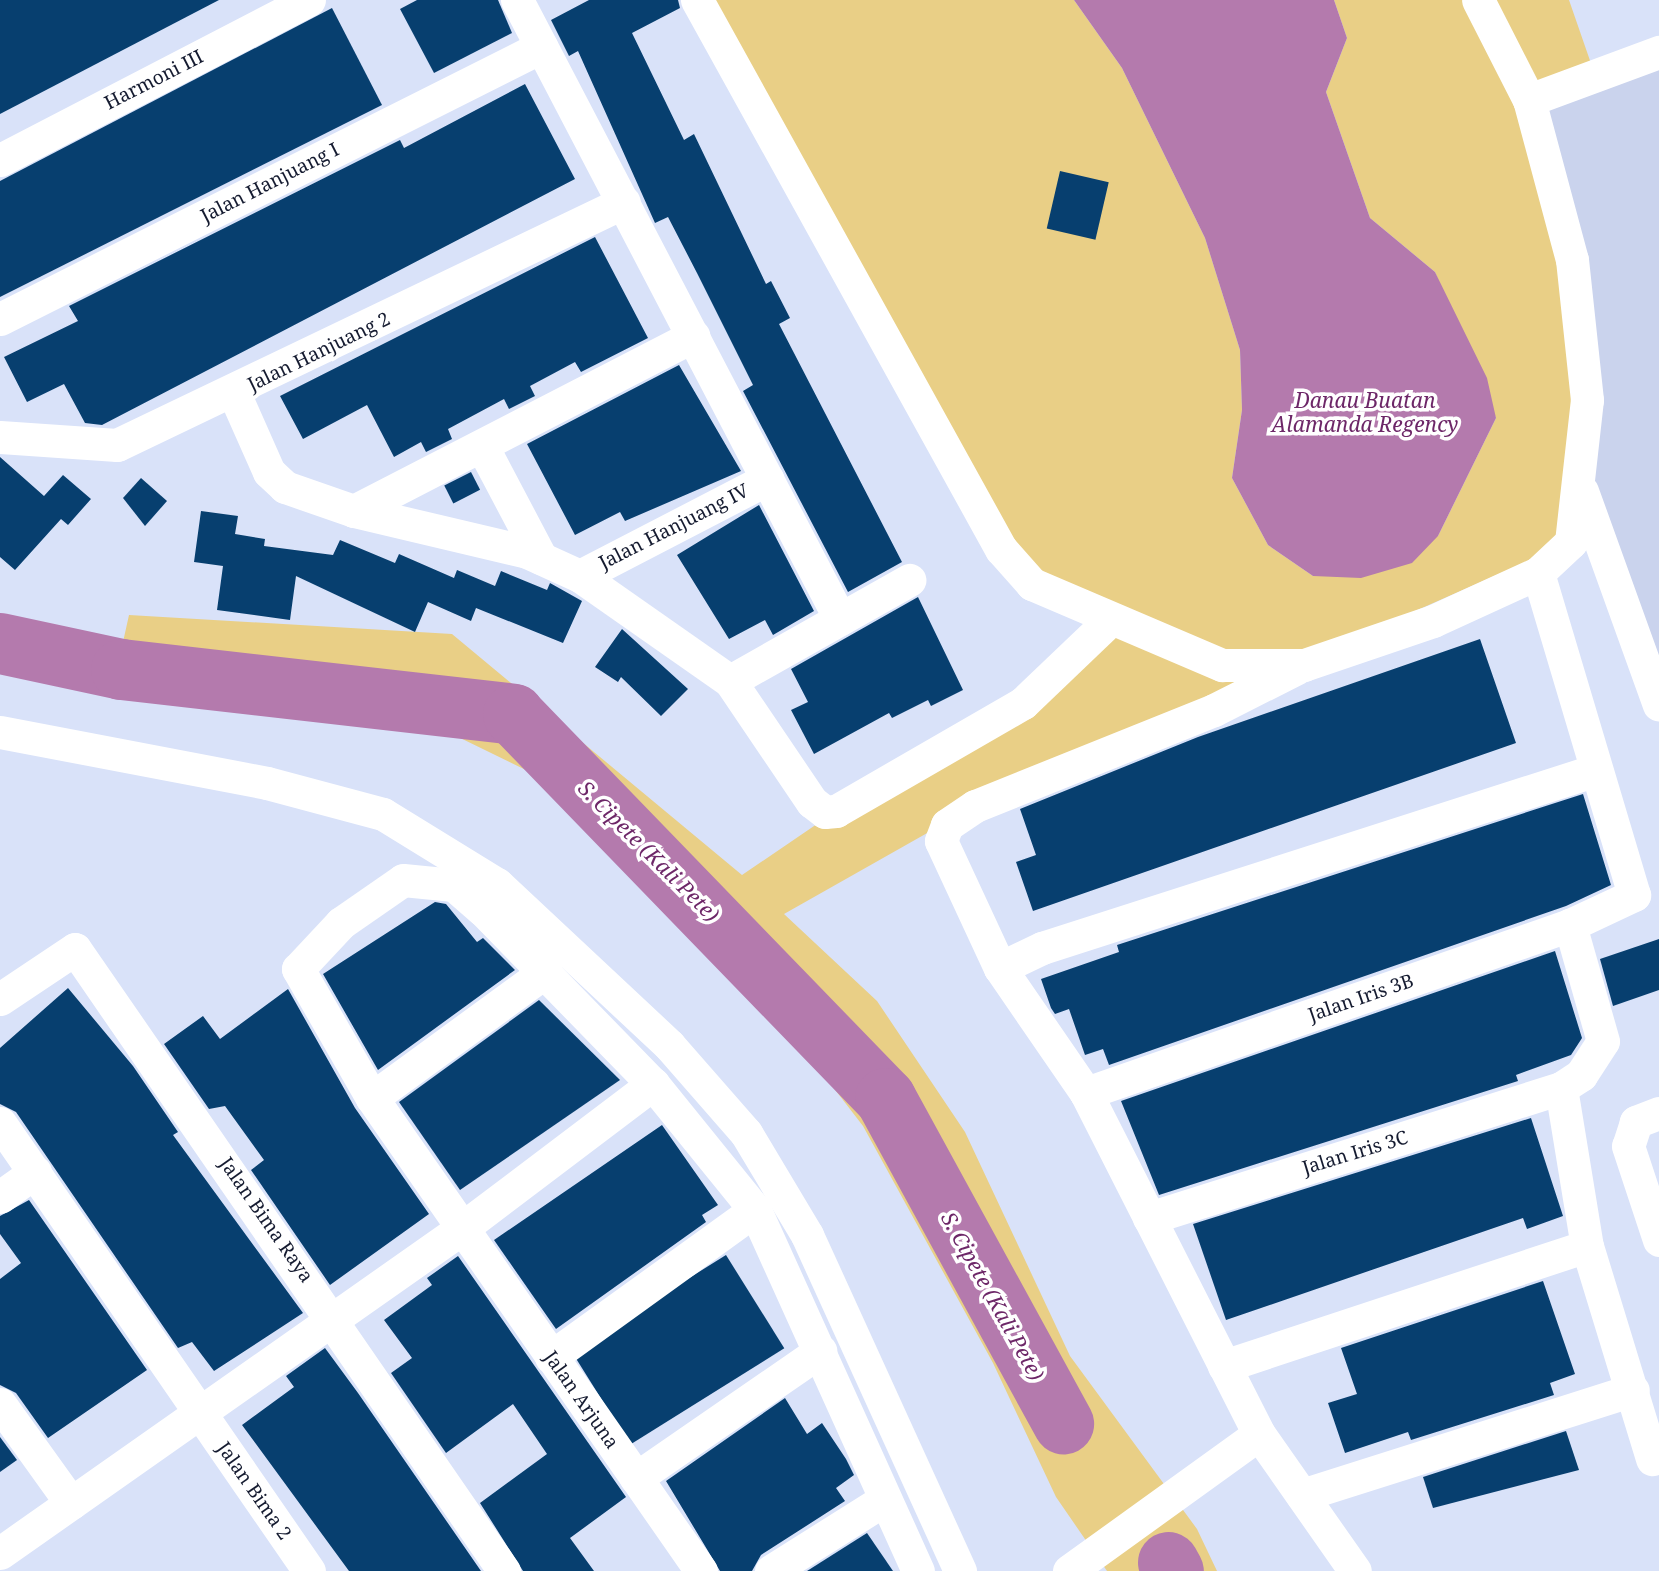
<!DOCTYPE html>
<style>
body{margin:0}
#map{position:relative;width:1659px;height:1571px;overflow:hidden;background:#d9e2f9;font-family:"Noto Serif",serif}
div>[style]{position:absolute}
.built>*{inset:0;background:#cad3ed}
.green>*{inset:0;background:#e9cf86}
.water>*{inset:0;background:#b47aad}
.river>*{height:61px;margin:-30.5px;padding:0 30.5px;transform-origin:30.5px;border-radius:30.5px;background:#b47aad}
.building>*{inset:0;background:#073f6f;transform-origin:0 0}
.minor>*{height:33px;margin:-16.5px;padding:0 16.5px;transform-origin:16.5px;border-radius:16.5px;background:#fff}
span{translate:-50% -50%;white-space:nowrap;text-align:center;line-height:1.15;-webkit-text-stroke:7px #fff;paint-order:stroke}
.street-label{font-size:19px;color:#151b30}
.water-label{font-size:21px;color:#6d2768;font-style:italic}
</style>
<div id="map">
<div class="built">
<div style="clip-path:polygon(1659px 52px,1659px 705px,1581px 489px,1529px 100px)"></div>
</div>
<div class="green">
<div style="clip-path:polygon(701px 0,1074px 0,1122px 68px,1205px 238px,1240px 350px,1242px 410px,1232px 478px,1268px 545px,1313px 576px,1438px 536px,1496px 418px,1435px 272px,1370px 218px,1326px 92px,1347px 38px,1334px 0,1569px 0,1595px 75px,1529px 100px,1575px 286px,1571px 542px,975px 806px,784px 914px,877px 1001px,965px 1132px,1070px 1356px,1197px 1529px,1217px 1571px,1107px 1571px,1056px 1497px,993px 1363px,863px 1126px,759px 991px,628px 855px,534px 774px,448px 732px,111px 696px,129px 615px,452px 634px,742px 875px,836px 811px,1023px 703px,1109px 620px,1032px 584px)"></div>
</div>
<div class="water">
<div style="clip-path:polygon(1074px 0,1334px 0,1347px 38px,1326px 92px,1370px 218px,1435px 272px,1487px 378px,1496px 418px,1438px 536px,1412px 563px,1361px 578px,1313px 576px,1268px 545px,1232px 478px,1242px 410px,1240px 350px,1205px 238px,1122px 68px)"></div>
</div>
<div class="river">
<div style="left:0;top:643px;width:124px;rotate:12.1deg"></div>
<div style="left:121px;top:669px;width:395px;rotate:6.5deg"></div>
<div style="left:513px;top:714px;width:535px;rotate:45.91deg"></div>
<div style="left:885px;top:1098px;width:371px;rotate:61.3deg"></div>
<div style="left:1168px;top:1562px;width:10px;rotate:61deg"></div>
</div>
<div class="building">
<div style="clip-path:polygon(0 0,219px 0,0 114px)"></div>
<div style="clip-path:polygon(417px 0,498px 0,512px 33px,434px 73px,400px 9px)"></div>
<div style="clip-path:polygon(589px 0,678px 0,680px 8px,632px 33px,684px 140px,694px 134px,766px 284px,771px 281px,790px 318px,779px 324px,902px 562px,848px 592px,743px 391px,753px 385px,697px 273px,668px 217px,655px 223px,578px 51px,569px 56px,551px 20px)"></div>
<div style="clip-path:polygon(332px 8px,382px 105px,0 297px,0 181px)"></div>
<div style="clip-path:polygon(525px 84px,575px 179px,102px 425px,85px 423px,64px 384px,27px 402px,4px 357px,78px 321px,69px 306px,400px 140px,404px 148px)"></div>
<div style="left:1060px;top:171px;width:50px;height:59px;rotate:13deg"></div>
<div style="clip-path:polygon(595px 237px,648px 338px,581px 372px,575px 362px,530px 386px,535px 396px,509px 409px,504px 399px,448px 429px,452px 439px,426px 452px,421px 442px,394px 457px,367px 405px,303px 439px,280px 396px)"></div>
<div style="clip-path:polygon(679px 365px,741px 471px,625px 521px,620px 512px,575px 535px,527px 444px)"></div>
<div style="clip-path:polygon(0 457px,44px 496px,63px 475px,91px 499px,68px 525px,61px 519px,15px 570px,0 557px)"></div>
<div style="left:471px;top:472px;width:20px;height:30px;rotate:63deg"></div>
<div style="clip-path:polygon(141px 478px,167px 501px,145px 526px,123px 498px)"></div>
<div style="clip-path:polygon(759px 505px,814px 611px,773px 635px,765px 620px,729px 639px,677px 555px)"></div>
<div style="clip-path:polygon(201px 511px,238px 516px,235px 534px,265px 539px,264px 546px,333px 555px,340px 540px,395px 563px,399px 554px,454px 578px,457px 570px,495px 586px,501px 571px,547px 590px,550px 583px,582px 601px,563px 643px,476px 608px,471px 621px,428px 602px,415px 632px,296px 576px,290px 620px,217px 610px,223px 566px,194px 562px)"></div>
<div style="clip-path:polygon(918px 597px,963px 690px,931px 706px,928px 700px,892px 718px,889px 713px,814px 754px,791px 710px,808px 702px,791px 669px)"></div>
<div style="clip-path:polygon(622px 629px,688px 689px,661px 716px,621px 677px,618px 682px,595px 667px)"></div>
<div style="clip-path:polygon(1480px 639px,1516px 743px,1033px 911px,1016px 862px,1036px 855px,1020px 809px,1198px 737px)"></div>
<div style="clip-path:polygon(1583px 794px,1611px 885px,1566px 906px,1109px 1065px,1103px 1049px,1085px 1055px,1069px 1009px,1055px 1014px,1051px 1008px,1041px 979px,1119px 952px,1117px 945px)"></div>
<div style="clip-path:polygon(435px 902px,446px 904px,477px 942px,483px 938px,515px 970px,378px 1070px,323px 974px)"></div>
<div style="clip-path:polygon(1659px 939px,1659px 990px,1613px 1006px,1600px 959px)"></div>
<div style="clip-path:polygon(1555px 951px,1582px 1038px,1571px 1055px,1516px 1075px,1518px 1081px,1159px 1195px,1121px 1101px)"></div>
<div style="clip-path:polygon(68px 988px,133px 1066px,178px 1132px,173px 1135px,303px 1313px,214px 1371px,192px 1342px,178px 1348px,16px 1112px,0 1104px,0 1048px)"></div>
<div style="clip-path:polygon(288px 989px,355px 1108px,429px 1214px,330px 1285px,251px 1170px,264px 1160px,225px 1106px,209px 1109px,164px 1044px,203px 1016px,220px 1039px)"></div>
<div style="clip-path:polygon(539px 1000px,620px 1080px,460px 1190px,399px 1102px)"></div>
<div style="clip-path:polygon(1531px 1118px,1563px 1216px,1527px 1229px,1523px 1218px,1226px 1320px,1193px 1224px)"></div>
<div style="clip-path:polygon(662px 1125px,718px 1205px,702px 1215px,706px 1222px,556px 1329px,494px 1240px)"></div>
<div style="clip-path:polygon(29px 1200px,147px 1370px,48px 1438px,16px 1393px,0 1385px,0 1279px,21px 1263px,0 1234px,0 1216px)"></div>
<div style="left:726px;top:1255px;width:110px;height:182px;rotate:58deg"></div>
<div style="clip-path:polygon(458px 1256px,626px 1497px,570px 1538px,594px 1571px,523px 1571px,480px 1503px,547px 1454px,513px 1404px,446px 1453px,391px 1373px,412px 1358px,384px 1320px,432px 1285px,427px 1278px)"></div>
<div style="clip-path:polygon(1543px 1281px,1575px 1374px,1550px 1383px,1554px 1395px,1411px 1440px,1408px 1432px,1345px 1453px,1328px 1403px,1357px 1394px,1341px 1348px)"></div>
<div style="clip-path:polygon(325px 1348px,358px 1393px,481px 1571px,349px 1571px,242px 1425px,294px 1387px,286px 1376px)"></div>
<div style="clip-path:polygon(785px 1398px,807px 1434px,822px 1423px,846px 1459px,854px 1475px,836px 1488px,845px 1501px,761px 1555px,752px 1571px,720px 1571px,666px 1481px)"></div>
<div style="clip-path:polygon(1566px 1431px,1579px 1470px,1433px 1508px,1423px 1477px)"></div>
<div style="clip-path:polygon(0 1437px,17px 1460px,0 1472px)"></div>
<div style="clip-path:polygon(867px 1533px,893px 1571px,807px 1571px)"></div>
</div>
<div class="minor">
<div style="left:517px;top:0;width:698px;rotate:62.44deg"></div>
<div style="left:697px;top:0;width:628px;rotate:61.03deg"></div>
<div style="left:1001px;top:549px;width:47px;rotate:48.5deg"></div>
<div style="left:1032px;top:584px;width:207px;rotate:23.1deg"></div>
<div style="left:1222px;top:665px;width:82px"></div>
<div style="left:1304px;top:665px;width:136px;rotate:-18.8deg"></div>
<div style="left:1433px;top:621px;width:115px;rotate:-24.6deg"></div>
<div style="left:1538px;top:573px;width:45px;rotate:-43.2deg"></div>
<div style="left:1571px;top:542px;width:143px;rotate:-83.6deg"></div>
<div style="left:1587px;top:400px;width:141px;rotate:-96.1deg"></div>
<div style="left:1572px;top:260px;width:166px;rotate:-105deg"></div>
<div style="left:1529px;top:100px;width:112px;rotate:-117deg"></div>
<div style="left:1529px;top:100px;width:139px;rotate:-20.3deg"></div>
<div style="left:0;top:160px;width:348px;rotate:-27.4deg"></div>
<div style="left:0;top:319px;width:606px;rotate:-26.69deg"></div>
<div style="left:234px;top:393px;width:86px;rotate:66.1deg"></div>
<div style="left:269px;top:472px;width:22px;rotate:43deg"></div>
<div style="left:285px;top:487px;width:73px;rotate:19.2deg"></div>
<div style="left:354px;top:511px;width:178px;rotate:13.3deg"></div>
<div style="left:527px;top:552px;width:58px;rotate:24.4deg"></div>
<div style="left:580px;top:576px;width:183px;rotate:35deg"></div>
<div style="left:730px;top:681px;width:206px;rotate:-29.4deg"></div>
<div style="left:0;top:437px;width:117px;rotate:3.9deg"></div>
<div style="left:117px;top:445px;width:562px;rotate:-25.61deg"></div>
<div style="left:482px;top:446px;width:127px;rotate:62.2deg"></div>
<div style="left:1582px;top:491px;width:227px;rotate:70.2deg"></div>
<div style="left:354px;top:511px;width:382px;rotate:-27.3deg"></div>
<div style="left:580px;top:576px;width:211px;rotate:-27.4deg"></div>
<div style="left:1297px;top:668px;width:93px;rotate:153.2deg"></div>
<div style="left:1214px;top:710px;width:258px;rotate:158.1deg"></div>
<div style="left:975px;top:806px;width:34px;rotate:146deg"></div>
<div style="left:947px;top:825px;width:17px;rotate:111deg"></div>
<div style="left:941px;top:841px;width:140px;rotate:65.1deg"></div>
<div style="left:1000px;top:968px;width:152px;rotate:55.5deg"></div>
<div style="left:1086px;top:1093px;width:382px;rotate:63.1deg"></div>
<div style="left:1259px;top:1434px;width:167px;rotate:55deg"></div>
<div style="left:730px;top:681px;width:146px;rotate:55.9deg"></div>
<div style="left:812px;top:802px;width:16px;rotate:38deg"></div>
<div style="left:825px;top:812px;width:11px;rotate:-5deg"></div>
<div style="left:836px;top:811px;width:216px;rotate:-30deg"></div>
<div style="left:1023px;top:703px;width:120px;rotate:-43.7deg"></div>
<div style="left:0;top:732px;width:272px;rotate:10.8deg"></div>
<div style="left:267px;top:783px;width:120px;rotate:15deg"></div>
<div style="left:383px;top:814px;width:134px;rotate:31.6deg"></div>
<div style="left:497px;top:884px;width:236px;rotate:43.1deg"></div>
<div style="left:669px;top:1045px;width:117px;rotate:48.8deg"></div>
<div style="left:746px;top:1133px;width:119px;rotate:59.1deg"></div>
<div style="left:807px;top:1235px;width:369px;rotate:65.5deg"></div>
<div style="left:1000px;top:968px;width:47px;rotate:-25.5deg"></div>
<div style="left:1042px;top:948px;width:582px;rotate:-17.81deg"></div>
<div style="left:0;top:999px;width:90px;rotate:-33.7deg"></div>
<div style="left:75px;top:949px;width:756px;rotate:55.41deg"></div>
<div style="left:1561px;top:1088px;width:160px;rotate:80.7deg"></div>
<div style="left:1587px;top:1246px;width:223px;rotate:73deg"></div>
<div style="left:1086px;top:1093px;width:512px;rotate:-19.14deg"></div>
<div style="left:1570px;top:925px;width:71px;rotate:-25.1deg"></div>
<div style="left:1634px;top:895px;width:336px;rotate:-106.6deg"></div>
<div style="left:372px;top:1098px;width:215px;rotate:-36.1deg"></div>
<div style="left:1659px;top:1113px;width:25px;rotate:159deg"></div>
<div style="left:1636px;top:1122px;width:25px;rotate:108deg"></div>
<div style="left:1628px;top:1146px;width:99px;rotate:71.7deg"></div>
<div style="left:0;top:1123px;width:544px;rotate:55.4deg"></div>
<div style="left:0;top:1197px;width:43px;rotate:-35.5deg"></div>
<div style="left:1149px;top:1218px;width:432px;rotate:-17.5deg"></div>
<div style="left:1561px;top:1088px;width:24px;rotate:-33deg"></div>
<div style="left:1581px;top:1075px;width:40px;rotate:-57.1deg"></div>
<div style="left:1603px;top:1041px;width:121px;rotate:-105.9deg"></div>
<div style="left:551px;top:1357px;width:251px;rotate:-35.8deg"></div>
<div style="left:1224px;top:1366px;width:382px;rotate:-18.3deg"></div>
<div style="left:0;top:1404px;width:122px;rotate:54.4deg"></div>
<div style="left:636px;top:1478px;width:224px;rotate:-34.6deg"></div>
<div style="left:1302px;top:1495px;width:347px;rotate:-17.6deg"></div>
<div style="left:0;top:1553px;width:563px;rotate:-35.1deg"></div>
<div style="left:461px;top:1229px;width:241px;rotate:-37.1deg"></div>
<div style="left:701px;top:1571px;width:576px;rotate:-124.82deg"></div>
<div style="left:372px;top:1098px;width:149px;rotate:-119.8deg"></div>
<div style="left:298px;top:969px;width:63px;rotate:-46.9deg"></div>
<div style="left:341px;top:923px;width:75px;rotate:-34.7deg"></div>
<div style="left:403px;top:880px;width:51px;rotate:5.6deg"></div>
<div style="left:454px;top:885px;width:38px;rotate:41deg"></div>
<div style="left:483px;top:910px;width:243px;rotate:45.7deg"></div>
<div style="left:653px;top:1084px;width:162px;rotate:51deg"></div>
<div style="left:755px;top:1210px;width:396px;rotate:65.7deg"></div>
<div style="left:771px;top:1571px;width:131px;rotate:-32.2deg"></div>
<div style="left:1069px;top:1571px;width:234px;rotate:-35.8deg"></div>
</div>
<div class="street-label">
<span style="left:154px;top:80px;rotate:-27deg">Harmoni III</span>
<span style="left:270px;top:183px;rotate:-27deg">Jalan Hanjuang I</span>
<span style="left:319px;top:352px;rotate:-26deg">Jalan Hanjuang 2</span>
<span style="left:674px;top:527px;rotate:-27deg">Jalan Hanjuang IV</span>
<span style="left:1361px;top:998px;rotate:-19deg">Jalan Iris 3B</span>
<span style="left:1355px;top:1153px;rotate:-17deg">Jalan Iris 3C</span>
<span style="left:266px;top:1220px;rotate:55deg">Jalan Bima Raya</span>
<span style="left:581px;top:1400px;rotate:55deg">Jalan Arjuna</span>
<span style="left:254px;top:1491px;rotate:55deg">Jalan Bima 2</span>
</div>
<div class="water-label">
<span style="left:1365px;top:412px">Danau Buatan<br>Alamanda Regency</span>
<span style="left:649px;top:851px;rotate:45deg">S. Cipete (Kali Pete)</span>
<span style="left:993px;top:1296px;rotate:61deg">S. Cipete (Kali Pete)</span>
</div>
</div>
